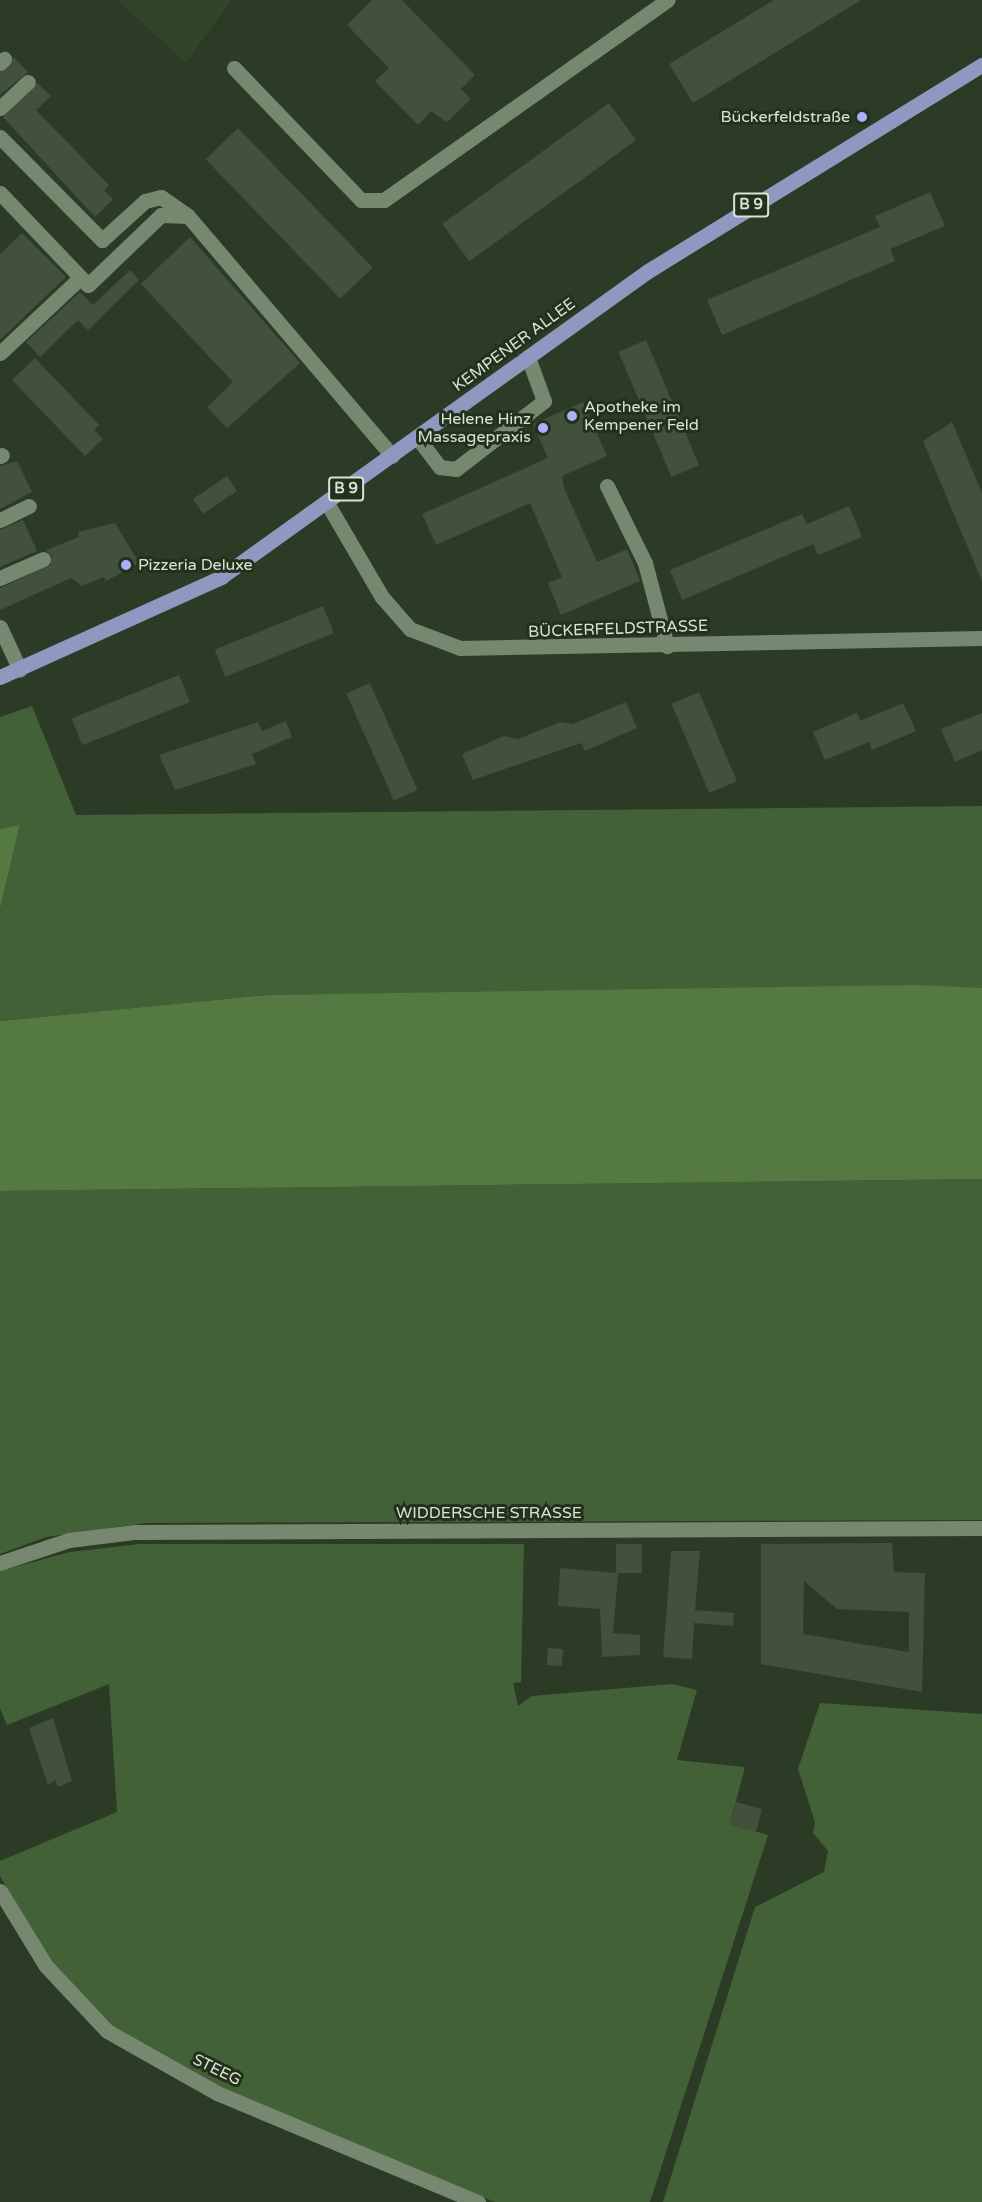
<!DOCTYPE html>
<meta charset="utf-8">
<style>
body{margin:0}
#map{position:relative;width:982px;height:2202px;overflow:hidden;background:#2c3b26;font-family:"Varela Round",sans-serif}
div>[style]{position:absolute}
.built>*{inset:0;background:#32452a}
.green>*{inset:0;background:#436136}
.forest>*{inset:0;background:#547a42}
.building>*{inset:0;background:#41513b;transform-origin:0 0}
.minor>*{height:15px;margin:-7.5px;padding:0 7.5px;transform-origin:7.5px;border-radius:7.5px;background:#778870}
.major>*{height:15px;margin:-7.5px;padding:0 7.5px;transform-origin:7.5px;border-radius:7.5px;background:#8e98c0}
.dots>*{width:16px;height:16px;translate:-50% -50%;box-sizing:border-box;border:3px solid #23311c;border-radius:50%}
span{translate:-50% -50%;white-space:nowrap;text-align:center;line-height:1.15;-webkit-text-stroke:6px #23311c;paint-order:stroke}
.shield-label span{padding:2px 4px;background:#23311c;border:2px solid;border-radius:4px;-webkit-text-stroke-width:0}
.shield-label{font-size:15px;color:#d9e3d5;font-weight:700}
.poi-label{font-size:16px;color:#d9e3d5}
.right{translate:-100% -50%;text-align:right}
.left{translate:0 -50%;text-align:left}
.street-label{font-size:16px;color:#d9e3d5}
</style>
<div id="map">
<div class="built">
<div style="clip-path:polygon(117px 0,231px 0,186px 63px)"></div>
</div>
<div class="green">
<div style="clip-path:polygon(32px 706px,76px 815px,982px 806px,982px 988px,267px 995px,0 1021px,0 909px,20px 826px,0 829px,0 717px)"></div>
<div style="clip-path:polygon(982px 1179px,982px 1520px,147px 1523px,46px 1537px,0 1554px,0 1191px)"></div>
<div style="clip-path:polygon(140px 1544px,524px 1544px,521px 1682px,513px 1683px,518px 1706px,532px 1696px,672px 1684px,697px 1690px,677px 1760px,745px 1767px,730px 1824px,768px 1835px,650px 2202px,495px 2202px,222px 2088px,110px 2025px,53px 1968px,0 1876px,0 1861px,117px 1812px,109px 1684px,7px 1725px,0 1708px,0 1571px,70px 1552px)"></div>
<div style="clip-path:polygon(820px 1703px,982px 1714px,982px 2202px,663px 2202px,755px 1907px,824px 1872px,828px 1851px,813px 1833px,815px 1822px,798px 1769px)"></div>
</div>
<div class="forest">
<div style="clip-path:polygon(20px 825px,0 909px,0 829px)"></div>
<div style="clip-path:polygon(916px 985px,982px 988px,982px 1179px,0 1191px,0 1021px,267px 995px)"></div>
</div>
<div class="building">
<div style="clip-path:polygon(372px 0,402px 0,475px 75px,461px 89px,471px 99px,447px 122px,431px 111px,418px 125px,375px 81px,389px 68px,347px 25px)"></div>
<div style="clip-path:polygon(774px 0,861px 0,693px 103px,669px 64px)"></div>
<div style="clip-path:polygon(14px 57px,28px 72px,0 95px,0 72px)"></div>
<div style="clip-path:polygon(37px 83px,51px 96px,36px 110px,109px 185px,104px 190px,113px 199px,95px 217px,3px 117px)"></div>
<div style="left:609px;top:103px;width:46px;height:206px;rotate:54deg"></div>
<div style="left:238px;top:128px;width:194px;height:45px;rotate:46deg"></div>
<div style="clip-path:polygon(930px 192px,945px 226px,890px 249px,895px 261px,722px 335px,707px 300px,880px 227px,875px 216px)"></div>
<div style="clip-path:polygon(22px 233px,66px 277px,0 340px,0 254px)"></div>
<div style="clip-path:polygon(190px 237px,300px 363px,227px 428px,207px 407px,233px 382px,141px 284px)"></div>
<div style="clip-path:polygon(130px 270px,139px 280px,88px 330px,78px 320px,40px 357px,26px 342px,80px 292px,93px 305px)"></div>
<div style="left:646px;top:340px;width:136px;height:30px;rotate:67deg"></div>
<div style="clip-path:polygon(35px 358px,99px 425px,94px 430px,103px 439px,85px 456px,12px 380px)"></div>
<div style="clip-path:polygon(583px 402px,607px 456px,562px 476px,564px 488px,597px 562px,627px 549px,640px 581px,561px 615px,548px 583px,562px 577px,530px 503px,436px 545px,422px 514px,548px 458px,533px 424px)"></div>
<div style="clip-path:polygon(952px 422px,982px 493px,982px 581px,923px 441px)"></div>
<div style="clip-path:polygon(17px 461px,32px 492px,0 509px,0 466px)"></div>
<div style="left:227px;top:476px;width:18px;height:41px;rotate:56deg"></div>
<div style="clip-path:polygon(849px 506px,862px 537px,818px 555px,813px 544px,682px 600px,670px 570px,802px 514px,807px 524px)"></div>
<div style="clip-path:polygon(23px 520px,37px 551px,0 567px,0 530px)"></div>
<div style="clip-path:polygon(115px 523px,139px 563px,106px 581px,104px 577px,82px 586px,71px 578px,0 610px,0 588px,50px 565px,52px 556px,46px 550px,79px 537px,78px 532px)"></div>
<div style="left:323px;top:606px;width:29px;height:117px;rotate:68deg"></div>
<div style="left:179px;top:675px;width:29px;height:116px;rotate:68deg"></div>
<div style="left:370px;top:683px;width:117px;height:26px;rotate:66deg"></div>
<div style="left:699px;top:692px;width:97px;height:30px;rotate:67deg"></div>
<div style="clip-path:polygon(626px 702px,637px 728px,585px 751px,581px 743px,473px 780px,462px 754px,504px 736px,518px 739px,560px 722px,573px 724px)"></div>
<div style="clip-path:polygon(903px 703px,916px 731px,872px 750px,869px 742px,825px 760px,813px 732px,857px 713px,860px 721px)"></div>
<div style="clip-path:polygon(982px 713px,982px 750px,955px 762px,941px 729px)"></div>
<div style="clip-path:polygon(286px 721px,292px 737px,252px 754px,256px 764px,175px 790px,159px 755px,258px 722px,262px 731px)"></div>
<div style="clip-path:polygon(evenodd,892px 1543px,894px 1572px,925px 1573px,922px 1692px,761px 1664px,761px 1544px,892px 1543px,804px 1581px,837px 1609px,909px 1612px,909px 1652px,803px 1634px,804px 1581px)"></div>
<div style="left:616px;top:1544px;width:26px;height:29px"></div>
<div style="clip-path:polygon(671px 1551px,700px 1551px,695px 1610px,734px 1613px,733px 1626px,694px 1623px,692px 1659px,663px 1657px)"></div>
<div style="clip-path:polygon(560px 1568px,618px 1573px,613px 1633px,640px 1635px,640px 1655px,602px 1657px,600px 1609px,558px 1606px)"></div>
<div style="left:548px;top:1648px;width:15px;height:17px;rotate:4deg"></div>
<div style="clip-path:polygon(53px 1718px,72px 1781px,58px 1787px,55px 1780px,48px 1785px,29px 1728px)"></div>
<div style="left:736px;top:1802px;width:27px;height:23px;rotate:15deg"></div>
</div>
<div class="minor">
<div style="left:0;top:63px;width:6px;rotate:-45deg"></div>
<div style="left:234px;top:68px;width:183px;rotate:46.1deg"></div>
<div style="left:361px;top:200px;width:23px"></div>
<div style="left:384px;top:200px;width:347px;rotate:-35.2deg"></div>
<div style="left:0;top:108px;width:38px;rotate:-43deg"></div>
<div style="left:0;top:137px;width:145px;rotate:45.3deg"></div>
<div style="left:102px;top:240px;width:58px;rotate:-42.2deg"></div>
<div style="left:145px;top:201px;width:16px;rotate:-14deg"></div>
<div style="left:161px;top:197px;width:33px;rotate:35deg"></div>
<div style="left:188px;top:216px;width:315px;rotate:49.6deg"></div>
<div style="left:0;top:193px;width:127px;rotate:46.3deg"></div>
<div style="left:88px;top:285px;width:101px;rotate:-43.8deg"></div>
<div style="left:161px;top:215px;width:27px;rotate:2deg"></div>
<div style="left:0;top:353px;width:110px;rotate:-43.2deg"></div>
<div style="left:417px;top:437px;width:38px;rotate:53deg"></div>
<div style="left:440px;top:467px;width:16px;rotate:7deg"></div>
<div style="left:456px;top:469px;width:111px;rotate:-37.7deg"></div>
<div style="left:544px;top:401px;width:47px;rotate:-110deg"></div>
<div style="left:0;top:456px;width:2px;rotate:-27deg"></div>
<div style="left:607px;top:486px;width:86px;rotate:63.7deg"></div>
<div style="left:645px;top:563px;width:86px;rotate:75.2deg"></div>
<div style="left:327px;top:503px;width:109px;rotate:59.7deg"></div>
<div style="left:382px;top:597px;width:43px;rotate:48.8deg"></div>
<div style="left:410px;top:629px;width:53px;rotate:20.8deg"></div>
<div style="left:460px;top:648px;width:522px;rotate:-1.1deg"></div>
<div style="left:0;top:520px;width:32px;rotate:-26deg"></div>
<div style="left:0;top:578px;width:47px;rotate:-23.8deg"></div>
<div style="left:0;top:627px;width:47px;rotate:65.1deg"></div>
<div style="left:0;top:1563px;width:73px;rotate:-18.4deg"></div>
<div style="left:69px;top:1540px;width:65px;rotate:-7deg"></div>
<div style="left:134px;top:1532px;width:848px;rotate:-0.27deg"></div>
<div style="left:0;top:1891px;width:88px;rotate:58.5deg"></div>
<div style="left:46px;top:1966px;width:89px;rotate:46.8deg"></div>
<div style="left:107px;top:2031px;width:126px;rotate:29.4deg"></div>
<div style="left:217px;top:2093px;width:283px;rotate:22.7deg"></div>
</div>
<div class="major">
<div style="left:0;top:677px;width:243px;rotate:-24.3deg"></div>
<div style="left:221px;top:577px;width:525px;rotate:-35.63deg"></div>
<div style="left:648px;top:271px;width:392px;rotate:-31.7deg"></div>
</div>
<div class="dots">
<div style="left:862px;top:117px;background:#aab0fb"></div>
<div style="left:572px;top:416px;background:#aab0fb"></div>
<div style="left:543px;top:428px;background:#aab0fb"></div>
<div style="left:126px;top:565px;background:#aab0fb"></div>
</div>
<div class="shield-label">
<span style="left:751px;top:205px">B 9</span>
<span style="left:346px;top:489px">B 9</span>
</div>
<div class="poi-label">
<span class="right" style="left:850px;top:117px">Bückerfeldstraße</span>
<span class="left" style="left:584px;top:416px">Apotheke im<br>Kempener Feld</span>
<span class="right" style="left:531px;top:428px">Helene Hinz<br>Massagepraxis</span>
<span class="left" style="left:138px;top:565px">Pizzeria Deluxe</span>
</div>
<div class="street-label">
<span style="left:514px;top:345px;rotate:-36deg">KEMPENER ALLEE</span>
<span style="left:618px;top:629px;rotate:-2deg">BÜCKERFELDSTRASSE</span>
<span style="left:489px;top:1513px">WIDDERSCHE STRASSE</span>
<span style="left:217px;top:2070px;rotate:26deg">STEEG</span>
</div>
</div>
